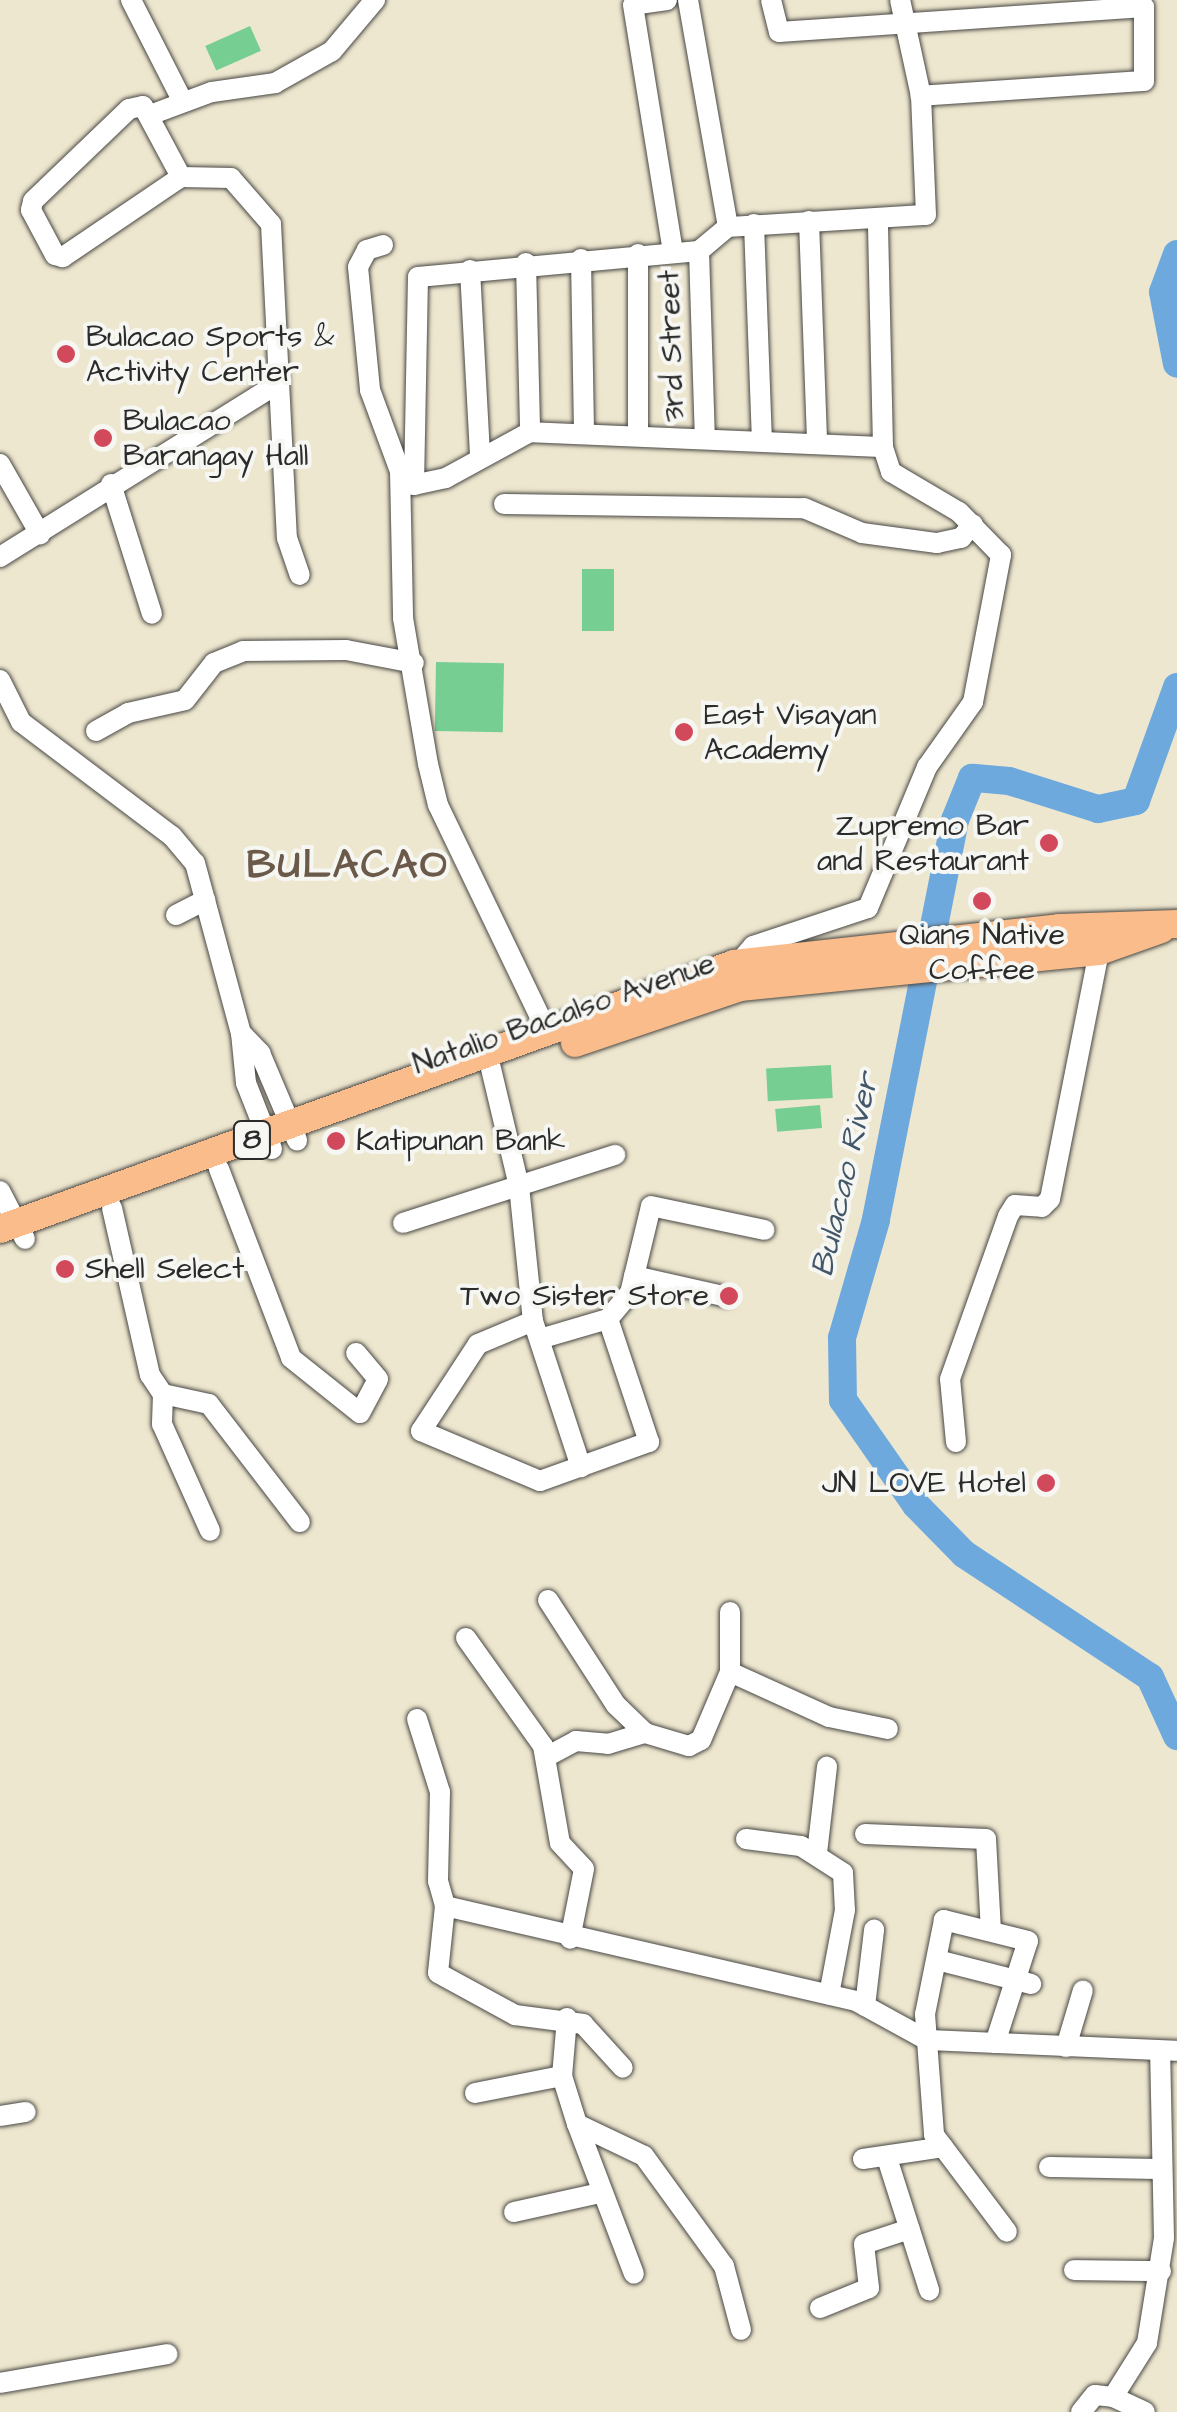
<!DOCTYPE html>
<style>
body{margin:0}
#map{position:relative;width:1177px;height:2412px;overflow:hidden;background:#eee7cf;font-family:"Architects Daughter",sans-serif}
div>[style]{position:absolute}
.green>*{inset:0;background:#77ce93;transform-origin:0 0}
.river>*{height:28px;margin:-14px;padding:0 14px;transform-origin:14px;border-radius:14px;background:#6ea9de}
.roads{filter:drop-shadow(0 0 2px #484744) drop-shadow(0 0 2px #484744)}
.minor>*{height:20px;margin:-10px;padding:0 10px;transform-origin:10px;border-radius:10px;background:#fff}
.major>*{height:28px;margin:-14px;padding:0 14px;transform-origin:14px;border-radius:14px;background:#f9bc8a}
.dots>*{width:28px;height:28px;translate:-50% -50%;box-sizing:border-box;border:5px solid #f6f6f2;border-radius:50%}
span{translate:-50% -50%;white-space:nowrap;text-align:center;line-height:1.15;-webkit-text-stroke:8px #f6f6f2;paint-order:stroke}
.shield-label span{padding:2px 8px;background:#f6f6f2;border:2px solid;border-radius:8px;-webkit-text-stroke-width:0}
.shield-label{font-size:28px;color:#2b2b2b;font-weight:700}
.poi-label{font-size:30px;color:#2b2b2b}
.left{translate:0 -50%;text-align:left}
.right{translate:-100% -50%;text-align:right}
.street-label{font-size:30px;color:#2b2b2b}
.water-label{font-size:32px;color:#42576a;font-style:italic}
.district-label{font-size:40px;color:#6b5a49;font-weight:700;letter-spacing:2.5px}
</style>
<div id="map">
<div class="green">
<div style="left:250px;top:26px;width:27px;height:49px;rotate:66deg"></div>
<div style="left:614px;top:569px;width:62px;height:32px;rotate:90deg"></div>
<div style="left:436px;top:662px;width:68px;height:69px;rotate:1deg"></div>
<div style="left:831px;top:1065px;width:33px;height:65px;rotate:87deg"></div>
<div style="left:820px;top:1105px;width:23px;height:45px;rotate:85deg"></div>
</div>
<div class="river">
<div style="left:1177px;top:254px;width:40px;rotate:110.2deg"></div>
<div style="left:1163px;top:292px;width:73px;rotate:79deg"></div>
<div style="left:1177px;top:687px;width:121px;rotate:109.8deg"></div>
<div style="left:1136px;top:801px;width:39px;rotate:168deg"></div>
<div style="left:1098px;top:809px;width:93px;rotate:-162.5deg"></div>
<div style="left:1009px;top:781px;width:37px;rotate:-175deg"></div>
<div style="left:972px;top:778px;width:45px;rotate:112deg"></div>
<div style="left:955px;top:820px;width:408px;rotate:101.2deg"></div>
<div style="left:876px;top:1220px;width:123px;rotate:106.1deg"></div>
<div style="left:842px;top:1338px;width:62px;rotate:89.1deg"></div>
<div style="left:843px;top:1400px;width:128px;rotate:55.2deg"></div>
<div style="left:916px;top:1505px;width:69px;rotate:45.6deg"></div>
<div style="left:964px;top:1554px;width:223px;rotate:33.5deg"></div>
<div style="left:1150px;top:1677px;width:65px;rotate:65.4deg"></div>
</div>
<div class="roads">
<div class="minor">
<div style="left:131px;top:0;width:114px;rotate:63deg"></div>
<div style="left:667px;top:0;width:34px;rotate:172deg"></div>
<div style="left:633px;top:5px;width:251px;rotate:80.8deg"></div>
<div style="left:688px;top:0;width:230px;rotate:80deg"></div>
<div style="left:771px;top:0;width:33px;rotate:76deg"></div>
<div style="left:779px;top:32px;width:366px;rotate:-3.9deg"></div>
<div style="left:1144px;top:7px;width:74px;rotate:90deg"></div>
<div style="left:1144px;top:81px;width:224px;rotate:176.2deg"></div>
<div style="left:150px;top:115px;width:66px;rotate:-20.4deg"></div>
<div style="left:212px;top:92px;width:64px;rotate:-8.1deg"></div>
<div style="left:275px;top:83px;width:65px;rotate:-29.3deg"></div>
<div style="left:332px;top:51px;width:67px;rotate:-49.9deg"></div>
<div style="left:181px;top:177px;width:143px;rotate:145.9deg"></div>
<div style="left:63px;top:257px;width:8px;rotate:-166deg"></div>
<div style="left:55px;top:255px;width:51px;rotate:-118.1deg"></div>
<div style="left:31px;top:210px;width:9px;rotate:-77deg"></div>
<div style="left:33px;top:201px;width:133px;rotate:-43.8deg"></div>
<div style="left:129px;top:109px;width:14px;rotate:-12deg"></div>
<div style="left:143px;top:106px;width:81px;rotate:61.8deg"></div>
<div style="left:181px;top:177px;width:50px;rotate:1.1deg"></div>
<div style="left:231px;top:178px;width:61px;rotate:49deg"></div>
<div style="left:271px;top:224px;width:314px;rotate:87.1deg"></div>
<div style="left:287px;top:538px;width:39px;rotate:71deg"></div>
<div style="left:809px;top:221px;width:222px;rotate:87.9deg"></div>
<div style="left:754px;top:224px;width:217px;rotate:87.9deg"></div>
<div style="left:383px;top:245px;width:17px;rotate:163deg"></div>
<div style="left:367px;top:250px;width:19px;rotate:118deg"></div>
<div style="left:358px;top:267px;width:124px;rotate:84.4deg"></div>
<div style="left:370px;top:390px;width:86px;rotate:69.7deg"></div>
<div style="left:400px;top:471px;width:147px;rotate:88.8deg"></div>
<div style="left:403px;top:618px;width:148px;rotate:80.3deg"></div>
<div style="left:428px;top:764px;width:42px;rotate:76.3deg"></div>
<div style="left:438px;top:805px;width:254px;rotate:64.3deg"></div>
<div style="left:699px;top:251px;width:187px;rotate:88.2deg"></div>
<div style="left:638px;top:254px;width:182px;rotate:90deg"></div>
<div style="left:581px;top:259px;width:175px;rotate:89deg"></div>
<div style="left:526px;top:263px;width:169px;rotate:88.6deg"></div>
<div style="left:470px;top:270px;width:185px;rotate:86.9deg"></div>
<div style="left:883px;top:447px;width:353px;rotate:-177.6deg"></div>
<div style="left:530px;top:432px;width:96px;rotate:151.3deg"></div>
<div style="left:446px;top:478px;width:33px;rotate:168deg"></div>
<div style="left:414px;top:485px;width:208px;rotate:-88.9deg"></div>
<div style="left:418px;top:277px;width:282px;rotate:-5.3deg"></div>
<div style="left:699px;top:251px;width:38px;rotate:-40deg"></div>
<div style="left:728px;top:227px;width:198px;rotate:-3.5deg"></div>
<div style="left:926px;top:215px;width:119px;rotate:-92.4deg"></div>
<div style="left:921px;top:96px;width:98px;rotate:-102.3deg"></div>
<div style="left:0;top:464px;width:81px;rotate:60.3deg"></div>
<div style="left:111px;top:484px;width:136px;rotate:72.5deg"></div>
<div style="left:504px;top:504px;width:300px;rotate:0.8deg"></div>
<div style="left:804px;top:508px;width:63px;rotate:23.3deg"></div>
<div style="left:862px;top:533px;width:76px;rotate:7.6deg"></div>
<div style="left:937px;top:543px;width:25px;rotate:-12deg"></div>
<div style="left:961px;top:538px;width:18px;rotate:-49deg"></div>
<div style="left:0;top:557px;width:328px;rotate:-32deg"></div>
<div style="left:0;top:680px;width:47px;rotate:63.4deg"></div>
<div style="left:21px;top:722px;width:189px;rotate:37.1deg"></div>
<div style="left:172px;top:836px;width:35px;rotate:50deg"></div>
<div style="left:195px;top:863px;width:176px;rotate:74.9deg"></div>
<div style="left:241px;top:1033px;width:50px;rotate:84.3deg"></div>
<div style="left:246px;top:1083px;width:71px;rotate:68.5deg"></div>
<div style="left:96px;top:731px;width:37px;rotate:-29deg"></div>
<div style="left:128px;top:713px;width:58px;rotate:-12.8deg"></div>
<div style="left:185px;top:700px;width:47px;rotate:-51.9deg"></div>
<div style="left:214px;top:663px;width:31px;rotate:-22deg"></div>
<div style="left:243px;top:651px;width:103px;rotate:-0.6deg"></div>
<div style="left:346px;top:650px;width:69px;rotate:10.8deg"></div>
<div style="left:176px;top:915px;width:33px;rotate:-27deg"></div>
<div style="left:735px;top:967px;width:28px;rotate:-49deg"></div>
<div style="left:753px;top:946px;width:121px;rotate:-18.3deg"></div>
<div style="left:868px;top:908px;width:153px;rotate:-67.3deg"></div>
<div style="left:927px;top:767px;width:80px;rotate:-54.7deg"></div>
<div style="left:973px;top:702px;width:150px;rotate:-79.2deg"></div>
<div style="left:1001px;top:555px;width:60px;rotate:-134.3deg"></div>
<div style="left:959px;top:512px;width:79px;rotate:-149.5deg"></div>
<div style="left:891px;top:472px;width:26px;rotate:-108deg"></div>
<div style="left:883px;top:447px;width:228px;rotate:-91.3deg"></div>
<div style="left:241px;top:1033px;width:28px;rotate:46deg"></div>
<div style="left:260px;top:1053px;width:95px;rotate:67deg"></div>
<div style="left:488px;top:1056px;width:134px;rotate:76.6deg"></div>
<div style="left:519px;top:1186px;width:136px;rotate:84.1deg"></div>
<div style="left:533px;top:1321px;width:154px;rotate:71.8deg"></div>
<div style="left:219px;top:1169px;width:202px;rotate:69.1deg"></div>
<div style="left:291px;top:1358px;width:88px;rotate:38.6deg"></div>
<div style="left:360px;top:1413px;width:38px;rotate:-62deg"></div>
<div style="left:378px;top:1379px;width:34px;rotate:-130deg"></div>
<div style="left:0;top:1191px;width:54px;rotate:62.5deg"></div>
<div style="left:112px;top:1208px;width:171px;rotate:77.2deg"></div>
<div style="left:150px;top:1375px;width:23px;rotate:56deg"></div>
<div style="left:163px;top:1394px;width:47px;rotate:12.3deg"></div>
<div style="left:209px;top:1404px;width:149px;rotate:52.4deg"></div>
<div style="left:403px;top:1223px;width:223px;rotate:-17.8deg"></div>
<div style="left:634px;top:1276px;width:95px;rotate:12.7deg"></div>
<div style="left:533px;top:1321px;width:60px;rotate:157.3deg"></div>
<div style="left:478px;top:1344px;width:104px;rotate:123.2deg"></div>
<div style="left:421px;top:1431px;width:129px;rotate:22.8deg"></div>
<div style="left:540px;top:1481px;width:116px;rotate:-19.7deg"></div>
<div style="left:649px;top:1442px;width:130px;rotate:-108.4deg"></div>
<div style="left:543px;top:1338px;width:68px;rotate:-16.3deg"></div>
<div style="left:608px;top:1319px;width:34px;rotate:-50deg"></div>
<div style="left:630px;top:1293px;width:89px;rotate:-76.4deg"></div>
<div style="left:651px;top:1206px;width:116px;rotate:11.9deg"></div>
<div style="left:163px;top:1394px;width:30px;rotate:92deg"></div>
<div style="left:162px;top:1424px;width:117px;rotate:65.8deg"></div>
<div style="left:956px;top:1442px;width:63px;rotate:-95.4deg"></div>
<div style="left:950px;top:1379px;width:173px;rotate:-70.4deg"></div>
<div style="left:1008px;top:1216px;width:13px;rotate:-58deg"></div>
<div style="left:1015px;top:1205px;width:27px;rotate:4deg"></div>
<div style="left:1042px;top:1207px;width:11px;rotate:-45deg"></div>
<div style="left:1050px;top:1199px;width:253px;rotate:-78.8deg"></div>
<div style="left:548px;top:1600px;width:125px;rotate:57.1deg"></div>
<div style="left:616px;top:1705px;width:40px;rotate:44deg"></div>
<div style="left:466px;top:1638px;width:133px;rotate:54.5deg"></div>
<div style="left:543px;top:1746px;width:98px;rotate:80.1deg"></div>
<div style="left:560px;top:1843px;width:35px;rotate:47deg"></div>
<div style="left:584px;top:1869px;width:71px;rotate:101.3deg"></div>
<div style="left:730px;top:1672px;width:109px;rotate:24.4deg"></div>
<div style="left:829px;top:1717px;width:60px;rotate:11.5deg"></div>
<div style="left:417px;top:1719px;width:77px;rotate:72.5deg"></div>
<div style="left:440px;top:1792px;width:89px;rotate:91.3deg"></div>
<div style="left:438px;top:1881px;width:26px;rotate:74deg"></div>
<div style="left:445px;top:1906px;width:67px;rotate:96deg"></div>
<div style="left:438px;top:1973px;width:88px;rotate:28.6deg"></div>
<div style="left:515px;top:2015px;width:69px;rotate:7.5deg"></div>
<div style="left:583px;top:2024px;width:59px;rotate:47.7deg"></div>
<div style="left:546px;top:1757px;width:34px;rotate:-28deg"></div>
<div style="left:576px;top:1741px;width:32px;rotate:5deg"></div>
<div style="left:608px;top:1744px;width:39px;rotate:-17deg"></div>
<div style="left:645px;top:1733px;width:46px;rotate:16.5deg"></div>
<div style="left:689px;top:1746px;width:13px;rotate:-27deg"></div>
<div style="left:701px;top:1740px;width:74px;rotate:-66.9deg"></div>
<div style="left:730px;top:1672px;width:60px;rotate:-90deg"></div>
<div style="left:865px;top:1834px;width:121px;rotate:2.4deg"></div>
<div style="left:986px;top:1839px;width:91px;rotate:86.9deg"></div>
<div style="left:746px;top:1839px;width:55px;rotate:7.3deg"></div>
<div style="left:801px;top:1846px;width:50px;rotate:32.7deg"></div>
<div style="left:843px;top:1873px;width:37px;rotate:87deg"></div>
<div style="left:845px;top:1910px;width:86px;rotate:100.7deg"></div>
<div style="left:817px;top:1853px;width:87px;rotate:-83.4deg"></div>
<div style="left:445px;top:1906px;width:422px;rotate:13deg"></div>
<div style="left:856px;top:2001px;width:81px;rotate:28.8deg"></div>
<div style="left:927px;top:2040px;width:250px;rotate:2.5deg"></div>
<div style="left:945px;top:1962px;width:89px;rotate:14.3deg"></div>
<div style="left:865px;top:2006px;width:77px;rotate:-83.2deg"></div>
<div style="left:567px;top:2018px;width:58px;rotate:94.9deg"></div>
<div style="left:562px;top:2076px;width:50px;rotate:72.6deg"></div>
<div style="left:577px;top:2124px;width:74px;rotate:25.5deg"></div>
<div style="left:644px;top:2156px;width:136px;rotate:54deg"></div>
<div style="left:724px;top:2266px;width:66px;rotate:75.1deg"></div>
<div style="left:995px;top:2043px;width:107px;rotate:-72.1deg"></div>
<div style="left:1028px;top:1941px;width:87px;rotate:-166deg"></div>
<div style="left:944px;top:1920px;width:96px;rotate:101.4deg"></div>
<div style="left:925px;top:2014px;width:121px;rotate:85.7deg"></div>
<div style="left:934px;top:2135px;width:121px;rotate:53deg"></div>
<div style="left:1066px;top:2047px;width:59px;rotate:-73.4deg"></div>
<div style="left:475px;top:2093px;width:89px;rotate:-11.1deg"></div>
<div style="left:0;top:2116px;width:26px;rotate:-9deg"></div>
<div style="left:577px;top:2124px;width:160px;rotate:69.2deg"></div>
<div style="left:887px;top:2158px;width:139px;rotate:72.3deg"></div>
<div style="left:863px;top:2159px;width:81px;rotate:-8.5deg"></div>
<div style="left:1049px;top:2167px;width:112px;rotate:1deg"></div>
<div style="left:514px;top:2212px;width:88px;rotate:-12.5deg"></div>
<div style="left:1074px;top:2270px;width:87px;rotate:0.7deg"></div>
<div style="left:820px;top:2308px;width:53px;rotate:-22.2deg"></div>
<div style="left:869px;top:2288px;width:44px;rotate:-96.5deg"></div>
<div style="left:864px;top:2244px;width:48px;rotate:-18.1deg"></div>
<div style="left:0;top:2383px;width:170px;rotate:-9.8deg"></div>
<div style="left:1113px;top:2397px;width:35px;rotate:25deg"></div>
<div style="left:1081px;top:2412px;width:22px;rotate:-51deg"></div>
<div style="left:1095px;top:2395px;width:18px;rotate:6deg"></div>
<div style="left:1113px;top:2397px;width:64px;rotate:-57.8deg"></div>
<div style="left:1147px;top:2343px;width:106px;rotate:-80.8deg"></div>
<div style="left:1164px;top:2238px;width:186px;rotate:-91.2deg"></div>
</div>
<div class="major">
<div style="left:575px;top:1043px;width:174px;rotate:-18.7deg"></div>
<div style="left:740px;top:987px;width:361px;rotate:-5.7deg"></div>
<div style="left:1099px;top:951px;width:66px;rotate:-19.5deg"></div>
<div style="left:0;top:1229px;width:780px;rotate:-19.85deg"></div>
<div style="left:734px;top:964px;width:327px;rotate:-6.3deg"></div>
<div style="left:1059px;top:928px;width:118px;rotate:-1.9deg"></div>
</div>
</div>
<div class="dots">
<div style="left:66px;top:354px;background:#d1495b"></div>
<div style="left:103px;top:438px;background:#d1495b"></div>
<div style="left:684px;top:732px;background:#d1495b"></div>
<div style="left:1049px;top:843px;background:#d1495b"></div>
<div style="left:982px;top:901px;background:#d1495b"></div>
<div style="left:336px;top:1141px;background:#d1495b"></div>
<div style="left:65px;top:1269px;background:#d1495b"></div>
<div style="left:729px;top:1296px;background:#d1495b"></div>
<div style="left:1046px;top:1483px;background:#d1495b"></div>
</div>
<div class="shield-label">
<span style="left:252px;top:1140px">8</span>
</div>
<div class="poi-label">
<span class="left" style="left:86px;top:354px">Bulacao Sports &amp;<br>Activity Center</span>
<span class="left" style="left:123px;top:438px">Bulacao<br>Barangay Hall</span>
<span class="left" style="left:704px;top:732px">East Visayan<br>Academy</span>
<span class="right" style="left:1029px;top:843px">Zupremo Bar<br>and Restaurant</span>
<span style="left:982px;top:952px">Qians Native<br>Coffee</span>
<span class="left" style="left:356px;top:1141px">Katipunan Bank</span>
<span class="left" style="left:85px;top:1269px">Shell Select</span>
<span class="right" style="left:709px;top:1296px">Two Sister Store</span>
<span class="right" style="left:1026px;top:1483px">JN LOVE Hotel</span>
</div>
<div class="street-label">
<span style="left:672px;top:346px;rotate:-92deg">3rd Street</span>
<span style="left:564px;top:1014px;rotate:-19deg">Natalio Bacalso Avenue</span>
</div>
<div class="water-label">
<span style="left:846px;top:1175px;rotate:-77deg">Bulacao River</span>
</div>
<div class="district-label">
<span style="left:348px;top:866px">BULACAO</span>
</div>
</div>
